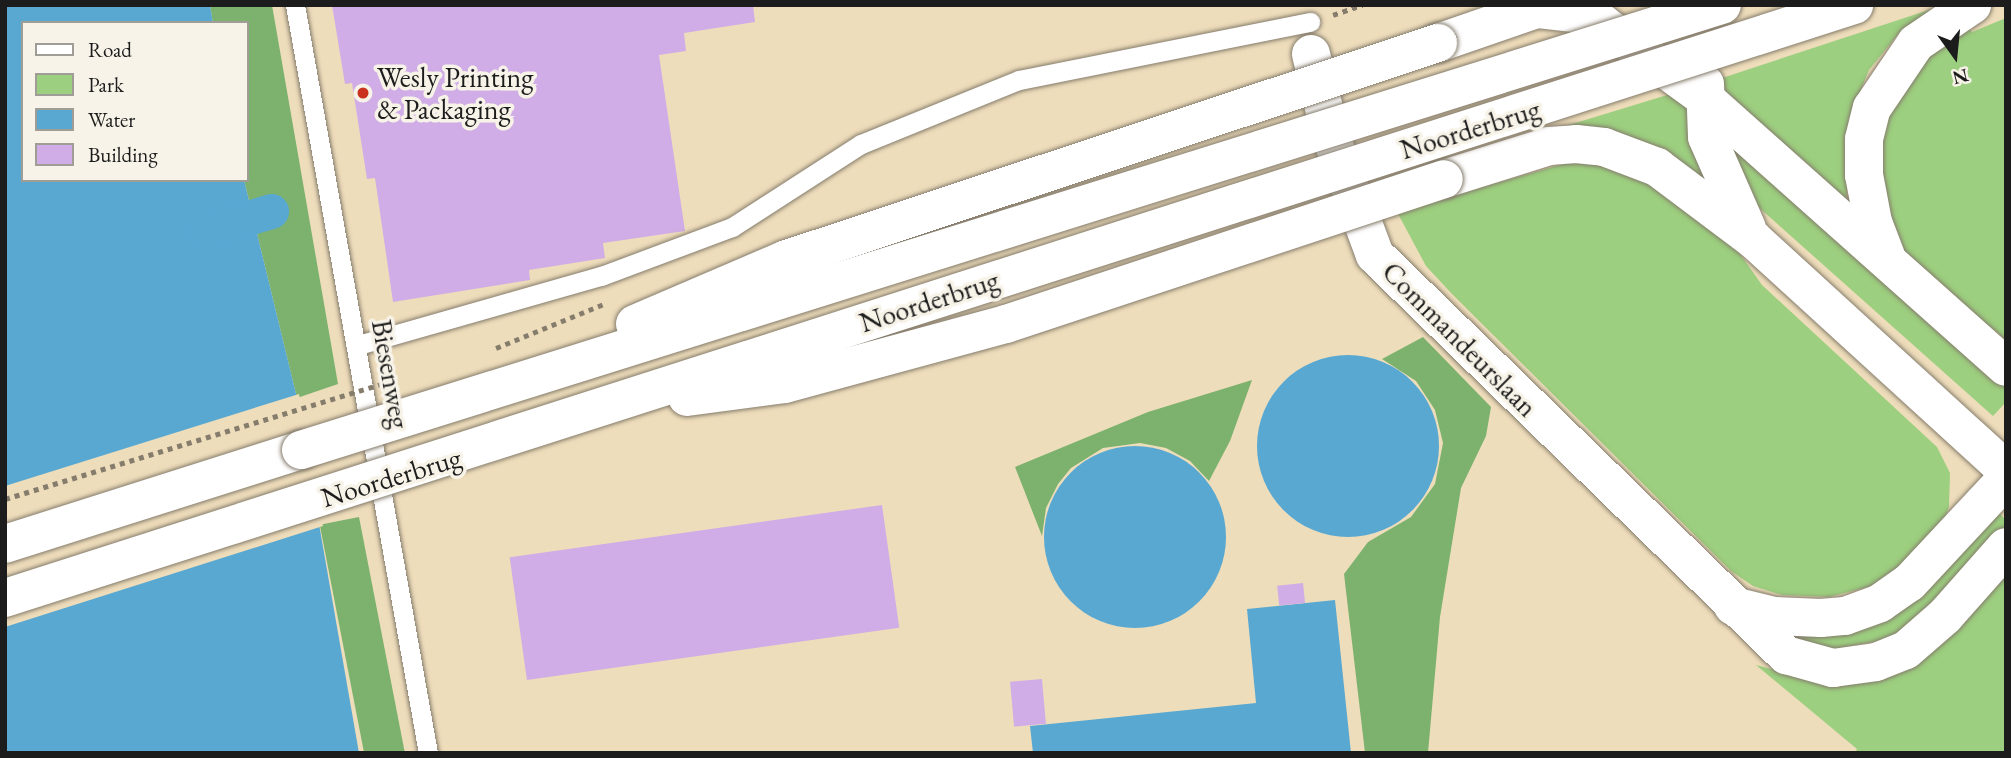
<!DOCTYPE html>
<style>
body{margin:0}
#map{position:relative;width:2011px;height:758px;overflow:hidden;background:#edb;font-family:"EB Garamond",serif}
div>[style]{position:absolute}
.green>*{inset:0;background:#9ccf7f}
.forest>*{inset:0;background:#7db26e;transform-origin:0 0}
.water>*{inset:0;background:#58a8d2}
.round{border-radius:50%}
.pier>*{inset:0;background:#edb}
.canal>*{height:35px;margin:-17.5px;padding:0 17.5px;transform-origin:17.5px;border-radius:17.5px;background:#58a8d2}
.building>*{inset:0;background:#d0ade6;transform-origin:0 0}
.path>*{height:4.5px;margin-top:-2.25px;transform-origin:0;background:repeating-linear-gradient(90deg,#857c6c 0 5px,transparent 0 10px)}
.roads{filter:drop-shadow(0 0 2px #857c6c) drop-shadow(0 0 2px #857c6c)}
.lane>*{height:19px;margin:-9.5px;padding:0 9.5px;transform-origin:9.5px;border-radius:9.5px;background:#fff}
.street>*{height:38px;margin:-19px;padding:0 19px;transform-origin:19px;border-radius:19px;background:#fff}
.primary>*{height:38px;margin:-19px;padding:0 19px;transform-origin:19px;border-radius:19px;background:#fff}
.path-bridge>*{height:4.5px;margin-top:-2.25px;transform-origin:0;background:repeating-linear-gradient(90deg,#857c6c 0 5px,transparent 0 10px)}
.bridges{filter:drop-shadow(0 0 2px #857c6c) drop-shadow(0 0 2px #857c6c)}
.primary-bridge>*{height:38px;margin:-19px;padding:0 19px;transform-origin:19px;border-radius:19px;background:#fff}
.dots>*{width:19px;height:19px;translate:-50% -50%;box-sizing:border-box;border:4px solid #f7f3e8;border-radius:50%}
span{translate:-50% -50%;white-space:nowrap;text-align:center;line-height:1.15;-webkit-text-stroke:7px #f7f3e8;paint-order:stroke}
.poi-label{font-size:28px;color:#1c1c1c}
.left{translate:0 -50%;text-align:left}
.street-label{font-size:28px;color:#1c1c1c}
.frame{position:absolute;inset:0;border:7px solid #1c1c1c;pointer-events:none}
.legend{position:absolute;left:21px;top:21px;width:228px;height:161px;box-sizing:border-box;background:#f7f3e8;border:2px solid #9f9d96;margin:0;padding:9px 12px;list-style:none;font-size:21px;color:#1c1c1c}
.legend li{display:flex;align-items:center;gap:14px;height:35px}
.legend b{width:35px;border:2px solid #9f9d96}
.north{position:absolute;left:1920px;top:21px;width:70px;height:70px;-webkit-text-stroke:5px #f7f3e8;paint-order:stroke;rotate:165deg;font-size:19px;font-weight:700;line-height:28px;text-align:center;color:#1c1c1c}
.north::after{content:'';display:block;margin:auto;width:24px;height:32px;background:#1c1c1c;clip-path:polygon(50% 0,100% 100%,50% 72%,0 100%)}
</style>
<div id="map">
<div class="green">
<div style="clip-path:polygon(1941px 6px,1899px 33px,1869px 70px,1857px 99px,1846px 203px,1715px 90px,1716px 80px)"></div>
<div style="clip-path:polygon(2006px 18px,2006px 340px,1907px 260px,1895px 238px,1878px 161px,1886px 113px,1923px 57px,1969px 28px,1972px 32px)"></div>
<div style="clip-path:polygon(1677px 92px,1688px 99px,1711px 186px,1559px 128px)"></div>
<div style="clip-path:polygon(1721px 135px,2006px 384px,2006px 402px,1993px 416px,1755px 204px)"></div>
<div style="clip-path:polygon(1573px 161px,1632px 171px,1723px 230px,1762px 285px,1937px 447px,1950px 473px,1949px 507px,1944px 521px,1910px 561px,1872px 586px,1829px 597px,1782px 595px,1753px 586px,1731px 571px,1452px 294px,1426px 266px,1397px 212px)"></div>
<div style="clip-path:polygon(1996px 510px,2006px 520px,2006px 527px,1932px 612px,1889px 639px,1834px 649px,1791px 642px,1776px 624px,1809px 631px)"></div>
<div style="clip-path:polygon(2006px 569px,2006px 753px,1855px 753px,1857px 749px,1756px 665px,1825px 683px)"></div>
</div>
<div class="forest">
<div style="clip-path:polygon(210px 5px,272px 5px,338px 384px,297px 398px,244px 180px,247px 23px,213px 23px)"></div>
<div style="clip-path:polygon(1423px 337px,1491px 407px,1486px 436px,1461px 488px,1440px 617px,1428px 753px,1365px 753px,1344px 574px,1368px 542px,1411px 517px,1435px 484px,1443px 443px,1435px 410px,1416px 381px,1382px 359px)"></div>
<div style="clip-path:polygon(1252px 380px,1230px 441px,1209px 481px,1190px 461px,1166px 448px,1140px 443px,1103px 448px,1071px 468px,1058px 484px,1046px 508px,1042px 536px,1015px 467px,1148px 412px)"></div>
<div style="left:359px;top:517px;width:240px;height:40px;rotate:79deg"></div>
</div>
<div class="water">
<div style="clip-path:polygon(5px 5px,210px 5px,213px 23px,23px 23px,23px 180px,244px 180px,297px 398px,359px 753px,5px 753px)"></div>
<div class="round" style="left:1257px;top:355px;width:182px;height:182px"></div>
<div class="round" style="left:1044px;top:446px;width:182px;height:182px"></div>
<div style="clip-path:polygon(1335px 600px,1351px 753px,1033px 753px,1030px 726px,1256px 703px,1247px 609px)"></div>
</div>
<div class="pier">
<div style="clip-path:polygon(299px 394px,323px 526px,5px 627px,5px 486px)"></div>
</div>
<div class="canal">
<div style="left:204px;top:231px;width:70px;rotate:-16.6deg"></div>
</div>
<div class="building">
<div style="clip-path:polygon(332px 5px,753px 5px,755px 22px,684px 33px,686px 51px,659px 55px,685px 231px,603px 243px,605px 258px,529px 270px,530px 280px,393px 302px,375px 178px,367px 179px,352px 83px,345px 84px)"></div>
<div style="left:882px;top:505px;width:124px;height:376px;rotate:82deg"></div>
<div style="left:1303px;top:583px;width:20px;height:26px;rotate:84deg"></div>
<div style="left:1042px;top:679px;width:45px;height:32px;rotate:85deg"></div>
</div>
<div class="path">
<div style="left:1333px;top:15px;width:31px;rotate:-19deg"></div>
</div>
<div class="roads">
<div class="lane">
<div style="left:295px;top:5px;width:760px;rotate:79.92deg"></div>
<div style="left:358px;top:345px;width:253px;rotate:-15.9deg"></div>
<div style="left:601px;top:276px;width:140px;rotate:-20.5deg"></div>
<div style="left:732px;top:227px;width:153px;rotate:-32.8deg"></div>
<div style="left:861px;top:144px;width:170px;rotate:-22.1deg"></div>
<div style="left:1019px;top:80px;width:297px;rotate:-11.3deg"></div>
</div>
<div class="street">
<div style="left:1311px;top:54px;width:85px;rotate:76.5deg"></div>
<div style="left:1331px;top:137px;width:126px;rotate:69.6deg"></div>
<div style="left:1375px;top:255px;width:574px;rotate:44.22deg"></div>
<div style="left:1786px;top:655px;width:49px;rotate:15.5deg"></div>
<div style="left:1833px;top:668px;width:43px;rotate:-7.9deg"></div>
<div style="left:1876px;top:662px;width:32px;rotate:-22deg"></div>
<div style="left:1906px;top:650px;width:52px;rotate:-41.1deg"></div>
<div style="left:1945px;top:616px;width:92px;rotate:-48.5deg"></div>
<div style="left:1733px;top:606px;width:42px;rotate:13.7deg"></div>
<div style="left:1774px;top:616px;width:47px;rotate:2.4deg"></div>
<div style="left:1821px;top:618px;width:24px;rotate:-5deg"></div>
<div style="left:1845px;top:616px;width:37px;rotate:-20deg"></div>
<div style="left:1880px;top:603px;width:35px;rotate:-35deg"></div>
<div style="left:1909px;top:583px;width:142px;rotate:-47deg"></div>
</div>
<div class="primary">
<div style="left:1438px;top:43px;width:105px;rotate:-19deg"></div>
<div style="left:1537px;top:9px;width:43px;rotate:6.6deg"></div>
<div style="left:1580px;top:14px;width:25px;rotate:23deg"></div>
<div style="left:1603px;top:24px;width:122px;rotate:36deg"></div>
<div style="left:1702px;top:96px;width:407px;rotate:41.7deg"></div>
<div style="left:1705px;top:84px;width:53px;rotate:87.8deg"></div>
<div style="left:1707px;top:137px;width:99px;rotate:66.3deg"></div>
<div style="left:1444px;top:179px;width:110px;rotate:-17.4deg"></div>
<div style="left:1549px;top:146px;width:27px;rotate:-4deg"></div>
<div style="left:1576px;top:144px;width:28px;rotate:6deg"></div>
<div style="left:1604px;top:147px;width:57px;rotate:20.7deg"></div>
<div style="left:1657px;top:167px;width:120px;rotate:36.9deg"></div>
<div style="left:1753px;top:239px;width:343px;rotate:42.4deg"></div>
<div style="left:1886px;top:256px;width:36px;rotate:-111deg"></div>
<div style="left:1873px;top:222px;width:48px;rotate:-100.8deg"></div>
<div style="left:1864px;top:175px;width:36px;rotate:-90deg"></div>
<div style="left:1864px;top:139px;width:32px;rotate:-76deg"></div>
<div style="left:1872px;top:108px;width:78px;rotate:-55.9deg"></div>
<div style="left:1916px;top:43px;width:68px;rotate:-34.2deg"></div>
<div style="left:5px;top:544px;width:311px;rotate:-17.6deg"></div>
</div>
</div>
<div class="path-bridge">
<div style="left:496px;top:348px;width:117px;rotate:-22.2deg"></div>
<div style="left:5px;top:499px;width:393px;rotate:-17deg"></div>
</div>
<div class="bridges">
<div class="primary-bridge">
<div style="left:635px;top:324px;width:165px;rotate:-23.2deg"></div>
<div style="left:787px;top:259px;width:686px;rotate:-18.36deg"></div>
<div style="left:687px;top:397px;width:99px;rotate:-7.6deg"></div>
<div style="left:785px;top:384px;width:229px;rotate:-15.2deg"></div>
<div style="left:1006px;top:324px;width:461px;rotate:-18.3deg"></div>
<div style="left:301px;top:450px;width:1489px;rotate:-17.39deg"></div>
<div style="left:5px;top:598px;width:1942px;rotate:-17.78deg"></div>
</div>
</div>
<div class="dots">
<div style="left:363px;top:93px;background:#c8321e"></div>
</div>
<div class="poi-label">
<span class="left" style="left:377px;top:93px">Wesly Printing<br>&amp; Packaging</span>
</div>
<div class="street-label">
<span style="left:1470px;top:129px;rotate:-17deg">Noorderbrug</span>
<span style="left:929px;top:301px;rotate:-18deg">Noorderbrug</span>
<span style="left:1460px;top:339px;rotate:45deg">Commandeurslaan</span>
<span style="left:391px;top:374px;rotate:80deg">Biesenweg</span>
<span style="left:391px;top:477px;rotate:-17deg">Noorderbrug</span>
</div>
<div class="frame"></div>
<ul class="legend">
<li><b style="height:9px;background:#fff"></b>Road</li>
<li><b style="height:19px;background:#9ccf7f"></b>Park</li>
<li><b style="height:19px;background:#58a8d2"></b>Water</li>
<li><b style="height:19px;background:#d0ade6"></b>Building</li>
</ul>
<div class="north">N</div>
</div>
